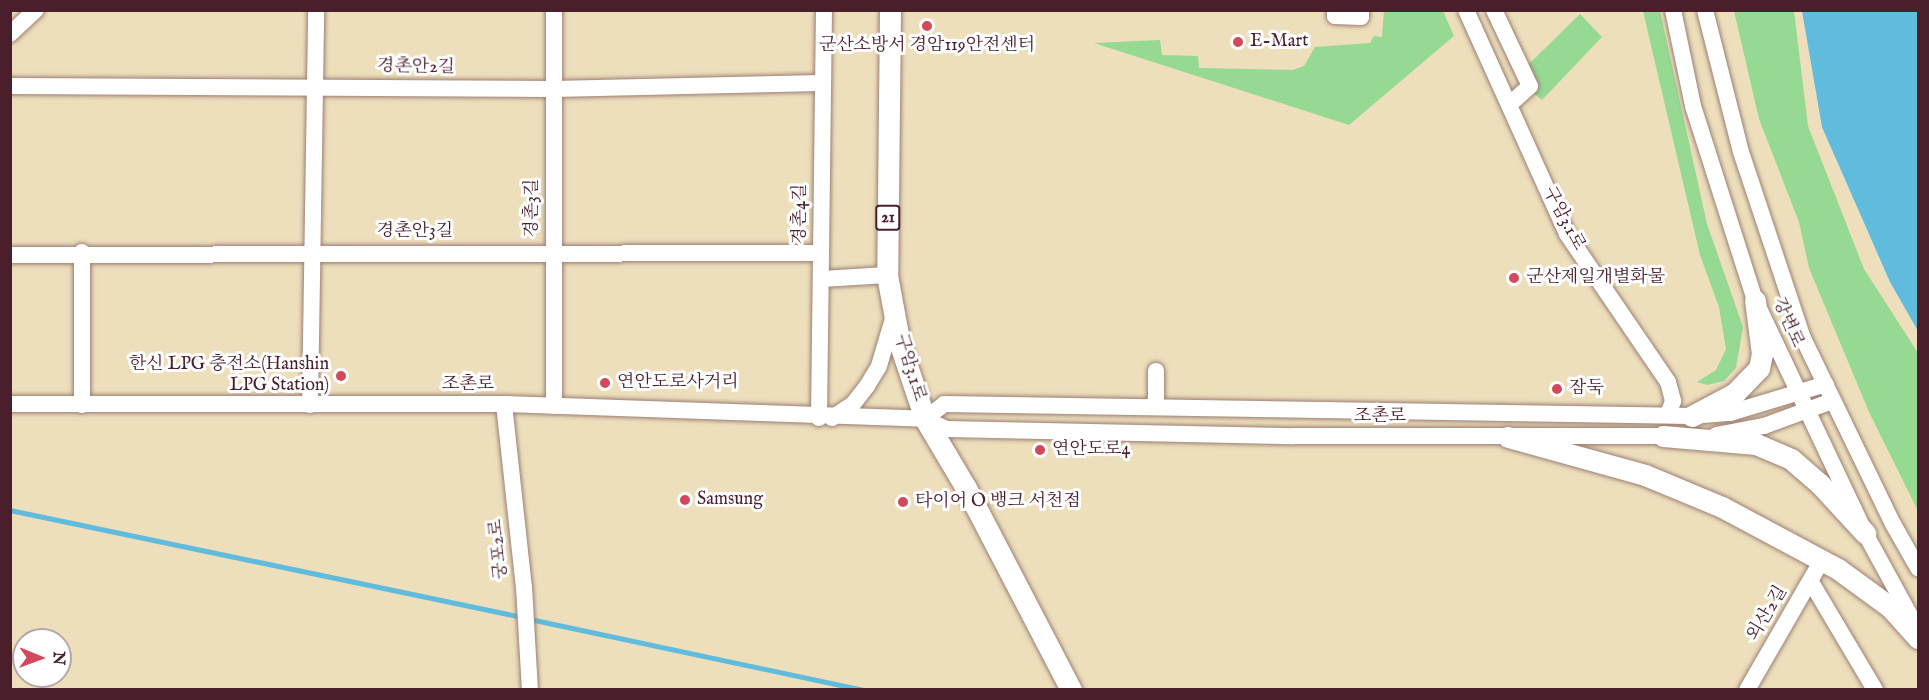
<!DOCTYPE html>
<meta charset="utf-8">
<style>
body{margin:0}
#map{position:relative;width:1929px;height:700px;overflow:hidden;background:#eddfbc;font-family:"IM FELL English","Noto Serif KR",serif}
div>[style]{position:absolute}
.green>*{inset:0;background:#95d992}
.water>*{inset:0;background:#60bbdd}
.stream>*{height:4.5px;margin:-2.25px;padding:0 2.25px;transform-origin:2.25px;border-radius:2.25px;background:#60bbdd}
.roads{filter:drop-shadow(0 0 2px #9c7f74) drop-shadow(0 0 2px #9c7f74)}
.minor>*{height:16px;margin:-8px;padding:0 8px;transform-origin:8px;border-radius:8px;background:#fff}
.major>*{height:21px;margin:-10.5px;padding:0 10.5px;transform-origin:10.5px;border-radius:10.5px;background:#fff}
.dots>*{width:16px;height:16px;translate:-50% -50%;box-sizing:border-box;border:3px solid #fff;border-radius:50%}
span{translate:-50% -50%;white-space:nowrap;text-align:center;line-height:1.15;-webkit-text-stroke:6px #fff;paint-order:stroke}
.shield-label span{padding:2px 4px;background:#fff;border:2px solid;border-radius:4px;-webkit-text-stroke-width:0}
.shield-label{font-size:16px;color:#4a1f2b;font-weight:700}
.poi-label{font-size:18px;color:#4a1f2b}
.left{translate:0 -50%;text-align:left}
.right{translate:-100% -50%;text-align:right}
.street-label{font-size:18px;color:#4a1f2b}
.frame{position:absolute;inset:0;border:12px solid #4a1f2b;pointer-events:none}
.north{position:absolute;left:12px;top:628px;width:60px;height:60px;box-sizing:border-box;background:#fff;border:2px solid #b7a5aa;border-radius:50%;rotate:91deg;font-size:16px;font-weight:700;line-height:24px;text-align:center;color:#4a1f2b}
.north::after{content:'';display:block;margin:auto;width:21px;height:27px;background:#d1495b;clip-path:polygon(50% 0,100% 100%,50% 72%,0 100%)}
</style>
<div id="map">
<div class="green">
<div style="clip-path:polygon(1384px 11px,1443px 11px,1454px 36px,1349px 125px,1094px 43px,1160px 40px,1162px 55px,1198px 56px,1199px 68px,1293px 70px,1304px 66px,1315px 47px,1370px 43px,1374px 36px,1382px 37px)"></div>
<div style="clip-path:polygon(1643px 11px,1660px 11px,1707px 224px,1743px 327px,1736px 368px,1724px 381px,1707px 385px,1697px 382px,1716px 370px,1726px 349px,1719px 307px,1700px 255px)"></div>
<div style="clip-path:polygon(1734px 11px,1794px 11px,1808px 126px,1864px 269px,1918px 353px,1918px 511px,1869px 412px,1809px 268px,1799px 222px,1759px 119px)"></div>
<div style="clip-path:polygon(1580px 14px,1602px 37px,1542px 100px,1532px 92px,1528px 65px)"></div>
</div>
<div class="water">
<div style="clip-path:polygon(1802px 11px,1918px 11px,1918px 331px,1890px 282px,1822px 127px)"></div>
</div>
<div class="stream">
<div style="left:10px;top:510px;width:523px;rotate:11.8deg"></div>
<div style="left:530px;top:619px;width:342px;rotate:12deg"></div>
</div>
<div class="roads">
<div class="minor">
<div style="left:554px;top:10px;width:396px;rotate:90deg"></div>
<div style="left:1335px;top:10px;width:6px;rotate:90deg"></div>
<div style="left:1335px;top:16px;width:26px;rotate:2deg"></div>
<div style="left:1361px;top:17px;width:7px;rotate:-90deg"></div>
<div style="left:1466px;top:10px;width:246px;rotate:65.7deg"></div>
<div style="left:1567px;top:234px;width:179px;rotate:55.7deg"></div>
<div style="left:1668px;top:382px;width:20px;rotate:75deg"></div>
<div style="left:1673px;top:401px;width:15px;rotate:110deg"></div>
<div style="left:1494px;top:10px;width:84px;rotate:64.7deg"></div>
<div style="left:1530px;top:86px;width:28px;rotate:138deg"></div>
<div style="left:1673px;top:10px;width:98px;rotate:78.2deg"></div>
<div style="left:1693px;top:106px;width:204px;rotate:72.3deg"></div>
<div style="left:1755px;top:300px;width:258px;rotate:64.7deg"></div>
<div style="left:1865px;top:533px;width:106px;rotate:61.3deg"></div>
<div style="left:1705px;top:10px;width:146px;rotate:75.8deg"></div>
<div style="left:1741px;top:152px;width:196px;rotate:71.6deg"></div>
<div style="left:1803px;top:338px;width:207px;rotate:64.2deg"></div>
<div style="left:1893px;top:524px;width:51px;rotate:60.4deg"></div>
<div style="left:10px;top:34px;width:35px;rotate:-43deg"></div>
<div style="left:10px;top:86px;width:543px;rotate:0.32deg"></div>
<div style="left:553px;top:89px;width:268px;rotate:-1.3deg"></div>
<div style="left:10px;top:255px;width:810px;rotate:-0.14deg"></div>
<div style="left:822px;top:279px;width:65px;rotate:-3.5deg"></div>
<div style="left:10px;top:404px;width:494px"></div>
<div style="left:504px;top:404px;width:421px;rotate:2deg"></div>
<div style="left:925px;top:419px;width:23px;rotate:25deg"></div>
<div style="left:946px;top:429px;width:348px;rotate:1.2deg"></div>
<div style="left:1294px;top:436px;width:381px"></div>
<div style="left:504px;top:404px;width:184px;rotate:83.8deg"></div>
<div style="left:524px;top:587px;width:103px;rotate:86.7deg"></div>
<div style="left:82px;top:405px;width:153px;rotate:-90deg"></div>
<div style="left:310px;top:405px;width:395px;rotate:-89.1deg"></div>
<div style="left:1151px;top:407px;width:8px;rotate:-50deg"></div>
<div style="left:1156px;top:401px;width:30px;rotate:-90deg"></div>
<div style="left:819px;top:418px;width:408px;rotate:-89.3deg"></div>
<div style="left:832px;top:418px;width:25px;rotate:-34deg"></div>
<div style="left:853px;top:404px;width:23px;rotate:-52deg"></div>
<div style="left:867px;top:386px;width:23px;rotate:-59deg"></div>
<div style="left:879px;top:366px;width:53px;rotate:-73.6deg"></div>
<div style="left:925px;top:419px;width:24px;rotate:-38deg"></div>
<div style="left:944px;top:404px;width:748px;rotate:0.92deg"></div>
<div style="left:1692px;top:416px;width:38px;rotate:-5deg"></div>
<div style="left:1730px;top:413px;width:100px;rotate:-16.8deg"></div>
<div style="left:1716px;top:435px;width:49px;rotate:-10.6deg"></div>
<div style="left:1764px;top:426px;width:72px;rotate:-20.2deg"></div>
<div style="left:1811px;top:582px;width:126px;rotate:59.3deg"></div>
<div style="left:1747px;top:690px;width:150px;rotate:-60deg"></div>
</div>
<div class="major">
<div style="left:890px;top:10px;width:265px;rotate:90.6deg"></div>
<div style="left:887px;top:275px;width:71px;rotate:79.5deg"></div>
<div style="left:900px;top:345px;width:78px;rotate:71.3deg"></div>
<div style="left:925px;top:419px;width:80px;rotate:59.3deg"></div>
<div style="left:966px;top:488px;width:228px;rotate:62.5deg"></div>
<div style="left:1692px;top:416px;width:49px;rotate:-28.1deg"></div>
<div style="left:1735px;top:393px;width:35px;rotate:-46deg"></div>
<div style="left:1759px;top:368px;width:14px;rotate:-78deg"></div>
<div style="left:1762px;top:354px;width:54px;rotate:-97.4deg"></div>
<div style="left:1663px;top:436px;width:93px;rotate:4.9deg"></div>
<div style="left:1756px;top:444px;width:38px;rotate:23deg"></div>
<div style="left:1791px;top:459px;width:38px;rotate:41deg"></div>
<div style="left:1820px;top:484px;width:67px;rotate:47.4deg"></div>
<div style="left:1508px;top:437px;width:142px;rotate:15.5deg"></div>
<div style="left:1645px;top:475px;width:83px;rotate:22.6deg"></div>
<div style="left:1722px;top:507px;width:132px;rotate:28.1deg"></div>
<div style="left:1838px;top:569px;width:64px;rotate:36.2deg"></div>
<div style="left:1890px;top:607px;width:42px;rotate:47.9deg"></div>
</div>
</div>
<div class="dots">
<div style="left:927px;top:26px;background:#d1495b"></div>
<div style="left:1238px;top:42px;background:#d1495b"></div>
<div style="left:1514px;top:278px;background:#d1495b"></div>
<div style="left:341px;top:376px;background:#d1495b"></div>
<div style="left:605px;top:383px;background:#d1495b"></div>
<div style="left:1557px;top:389px;background:#d1495b"></div>
<div style="left:1040px;top:450px;background:#d1495b"></div>
<div style="left:685px;top:500px;background:#d1495b"></div>
<div style="left:903px;top:502px;background:#d1495b"></div>
</div>
<div class="shield-label">
<span style="left:888px;top:218px">21</span>
</div>
<div class="poi-label">
<span class="left" style="left:1250px;top:42px">E-Mart</span>
<span style="left:927px;top:46px">군산소방서 경암119안전센터</span>
<span class="left" style="left:1526px;top:278px">군산제일개별화물</span>
<span class="right" style="left:329px;top:376px">한신 LPG 충전소(Hanshin<br>LPG Station)</span>
<span class="left" style="left:617px;top:383px">연안도로사거리</span>
<span class="left" style="left:1569px;top:389px">잠둑</span>
<span class="left" style="left:1052px;top:450px">연안도로4</span>
<span class="left" style="left:697px;top:500px">Samsung</span>
<span class="left" style="left:915px;top:502px">타이어 O 뱅크 서천점</span>
</div>
<div class="street-label">
<span style="left:416px;top:68px;rotate:1deg">경촌안2길</span>
<span style="left:533px;top:208px;rotate:-90deg">경촌3길</span>
<span style="left:801px;top:214px;rotate:-90deg">경촌4길</span>
<span style="left:1563px;top:219px;rotate:62deg">구암3.1로</span>
<span style="left:415px;top:232px">경촌안3길</span>
<span style="left:1787px;top:323px;rotate:66deg">강변로</span>
<span style="left:909px;top:368px;rotate:73deg">구암3.1로</span>
<span style="left:468px;top:385px">조촌로</span>
<span style="left:1380px;top:417px">조촌로</span>
<span style="left:500px;top:549px;rotate:-96deg">궁포2로</span>
<span style="left:1768px;top:614px;rotate:-59deg">외산2길</span>
</div>
<div class="frame"></div>
<div class="north">N</div>
</div>
